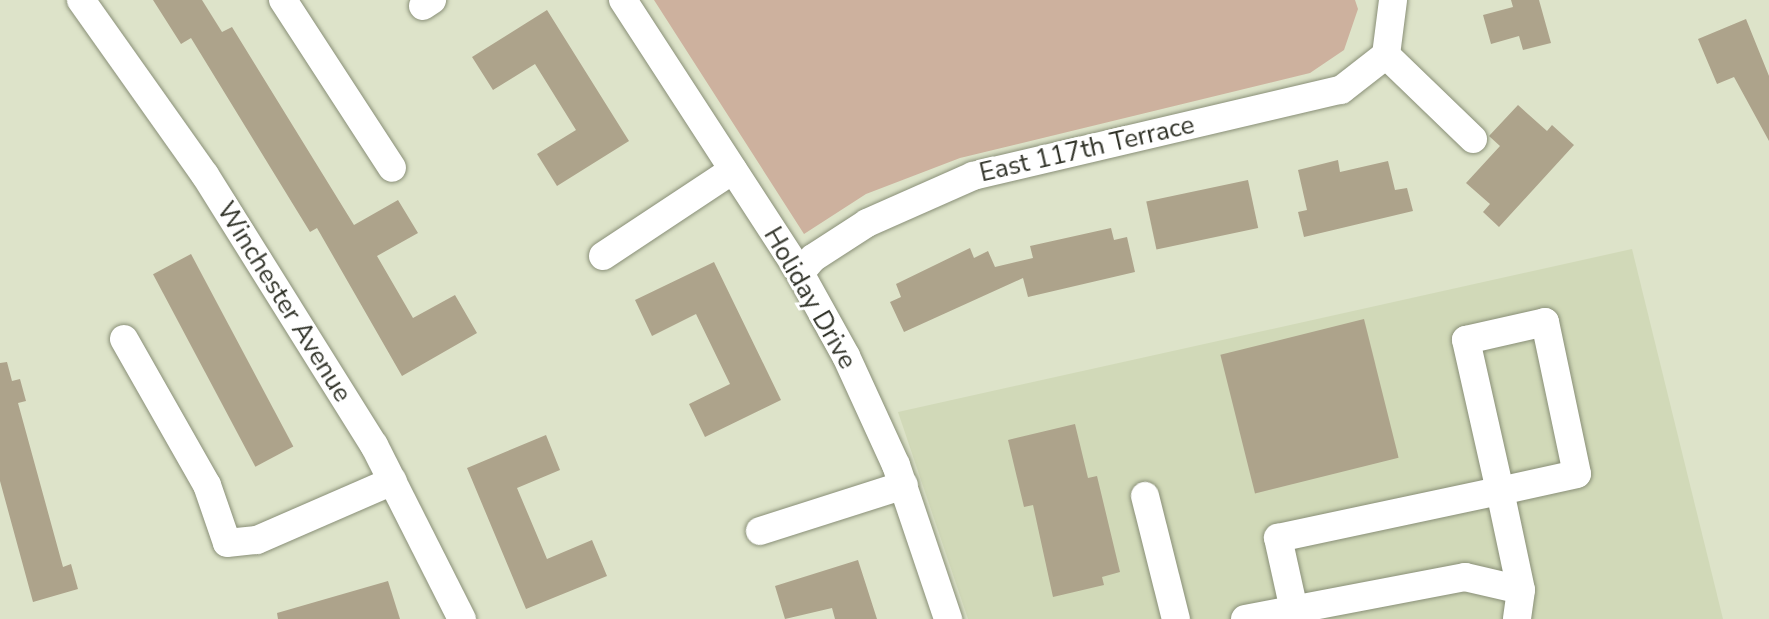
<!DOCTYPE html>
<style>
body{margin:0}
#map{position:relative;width:1769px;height:619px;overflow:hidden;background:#dde3c9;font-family:"Nunito Sans",sans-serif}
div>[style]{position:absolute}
.built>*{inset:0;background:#d1d9b8}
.green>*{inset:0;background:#cdb19e}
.building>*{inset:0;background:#ada38b;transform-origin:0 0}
.roads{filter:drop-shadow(0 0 2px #898f77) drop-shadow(0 0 2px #898f77)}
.minor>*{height:28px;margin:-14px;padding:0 14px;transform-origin:14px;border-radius:14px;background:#fff}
span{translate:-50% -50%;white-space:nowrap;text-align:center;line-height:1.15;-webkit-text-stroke:6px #fff;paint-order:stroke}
.street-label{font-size:26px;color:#313329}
</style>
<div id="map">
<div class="built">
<div style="clip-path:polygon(1632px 249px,1723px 619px,968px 619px,898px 412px)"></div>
</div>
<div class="green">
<div style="clip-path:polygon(654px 0,1355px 0,1358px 9px,1344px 50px,1310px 73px,960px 158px,866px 194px,804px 234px)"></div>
</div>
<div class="building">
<div style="clip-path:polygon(153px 0,202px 0,222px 32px,232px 27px,354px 225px,398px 200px,418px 233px,377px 256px,413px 318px,455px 295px,477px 333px,402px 376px,317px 228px,310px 232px,191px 38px,181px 44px)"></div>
<div style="clip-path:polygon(1511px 0,1539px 0,1551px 43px,1523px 50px,1519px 36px,1491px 44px,1483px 15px,1513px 7px)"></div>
<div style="clip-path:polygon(547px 10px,629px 141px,557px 186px,537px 154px,576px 130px,535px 64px,493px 90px,472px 57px)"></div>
<div style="clip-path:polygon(1746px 19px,1769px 76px,1769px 141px,1734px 77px,1717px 84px,1698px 39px)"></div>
<div style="clip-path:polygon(1518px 105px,1547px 131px,1552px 125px,1574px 145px,1499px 227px,1483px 212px,1490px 204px,1466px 183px,1500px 146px,1489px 136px)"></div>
<div style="clip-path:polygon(1338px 160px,1340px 172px,1388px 161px,1395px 190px,1407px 188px,1413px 211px,1304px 237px,1298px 212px,1307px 210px,1298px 170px)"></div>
<div style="left:1248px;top:180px;width:49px;height:104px;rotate:78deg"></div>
<div style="clip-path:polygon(1111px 228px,1114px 240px,1127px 237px,1135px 272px,1028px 297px,1023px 278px,904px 332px,890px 302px,901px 297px,896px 284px,970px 248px,974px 258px,988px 251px,995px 267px,1033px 258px,1030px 246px)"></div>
<div style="left:191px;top:254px;width:218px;height:43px;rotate:62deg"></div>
<div style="clip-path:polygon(714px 262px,781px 400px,705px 437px,689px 404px,730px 384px,696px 314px,652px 336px,635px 300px)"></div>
<div style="left:1364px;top:319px;width:143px;height:148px;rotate:76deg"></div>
<div style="clip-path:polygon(7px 362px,12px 381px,20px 379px,26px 401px,18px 403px,63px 567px,71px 564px,78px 589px,33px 602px,0 481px,0 363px)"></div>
<div style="clip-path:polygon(1075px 424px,1088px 478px,1097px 476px,1120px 572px,1102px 577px,1104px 585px,1053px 597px,1033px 505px,1024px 507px,1008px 440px)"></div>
<div style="clip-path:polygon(546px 435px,560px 470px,517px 488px,547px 559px,592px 540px,607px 576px,526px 609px,467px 468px)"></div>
<div style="clip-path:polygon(858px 560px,877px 619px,835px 619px,832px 608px,785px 619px,775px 586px)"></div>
<div style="clip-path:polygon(388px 581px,400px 619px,278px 619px,277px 613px)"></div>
</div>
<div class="roads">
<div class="minor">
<div style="left:81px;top:0;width:214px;rotate:54.7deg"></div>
<div style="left:205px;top:175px;width:319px;rotate:58deg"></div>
<div style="left:374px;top:445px;width:195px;rotate:63.2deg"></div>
<div style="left:283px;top:0;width:200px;rotate:57deg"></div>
<div style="left:623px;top:0;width:325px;rotate:57deg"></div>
<div style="left:800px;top:273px;width:95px;rotate:61deg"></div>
<div style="left:846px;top:356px;width:120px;rotate:65.4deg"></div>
<div style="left:896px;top:465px;width:163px;rotate:71.3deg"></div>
<div style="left:423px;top:6px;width:11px;rotate:-34deg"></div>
<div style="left:1386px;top:55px;width:121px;rotate:44deg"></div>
<div style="left:1386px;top:55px;width:55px;rotate:-82.7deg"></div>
<div style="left:603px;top:256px;width:156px;rotate:-33.5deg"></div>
<div style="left:800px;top:273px;width:20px;rotate:-49deg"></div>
<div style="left:813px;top:258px;width:64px;rotate:-32.9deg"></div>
<div style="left:867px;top:223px;width:116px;rotate:-23.9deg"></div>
<div style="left:973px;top:176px;width:378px;rotate:-13.2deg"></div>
<div style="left:1341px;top:90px;width:57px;rotate:-37.9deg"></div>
<div style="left:1545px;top:322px;width:155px;rotate:78.1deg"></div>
<div style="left:1577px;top:474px;width:79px;rotate:167.6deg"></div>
<div style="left:1500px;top:491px;width:155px;rotate:-102.7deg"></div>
<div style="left:1466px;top:340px;width:81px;rotate:-12.8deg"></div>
<div style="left:124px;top:339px;width:168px;rotate:60.4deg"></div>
<div style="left:207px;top:485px;width:61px;rotate:71deg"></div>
<div style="left:227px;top:543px;width:30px;rotate:-6deg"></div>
<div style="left:257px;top:540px;width:148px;rotate:-23.5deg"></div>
<div style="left:1145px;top:496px;width:127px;rotate:75.9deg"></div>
<div style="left:760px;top:531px;width:151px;rotate:-17.7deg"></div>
<div style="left:1294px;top:610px;width:74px;rotate:-102.5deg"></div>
<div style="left:1278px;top:538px;width:227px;rotate:-12deg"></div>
<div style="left:1500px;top:491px;width:101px;rotate:78deg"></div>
<div style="left:1521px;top:590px;width:29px;rotate:98deg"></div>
<div style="left:1245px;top:619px;width:224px;rotate:-10.8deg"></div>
<div style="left:1465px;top:577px;width:57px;rotate:13.1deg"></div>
</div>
</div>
<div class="street-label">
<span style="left:1087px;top:149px;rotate:-13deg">East 117th Terrace</span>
<span style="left:810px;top:298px;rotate:60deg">Holiday Drive</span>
<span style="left:284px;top:302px;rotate:58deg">Winchester Avenue</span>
</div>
</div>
